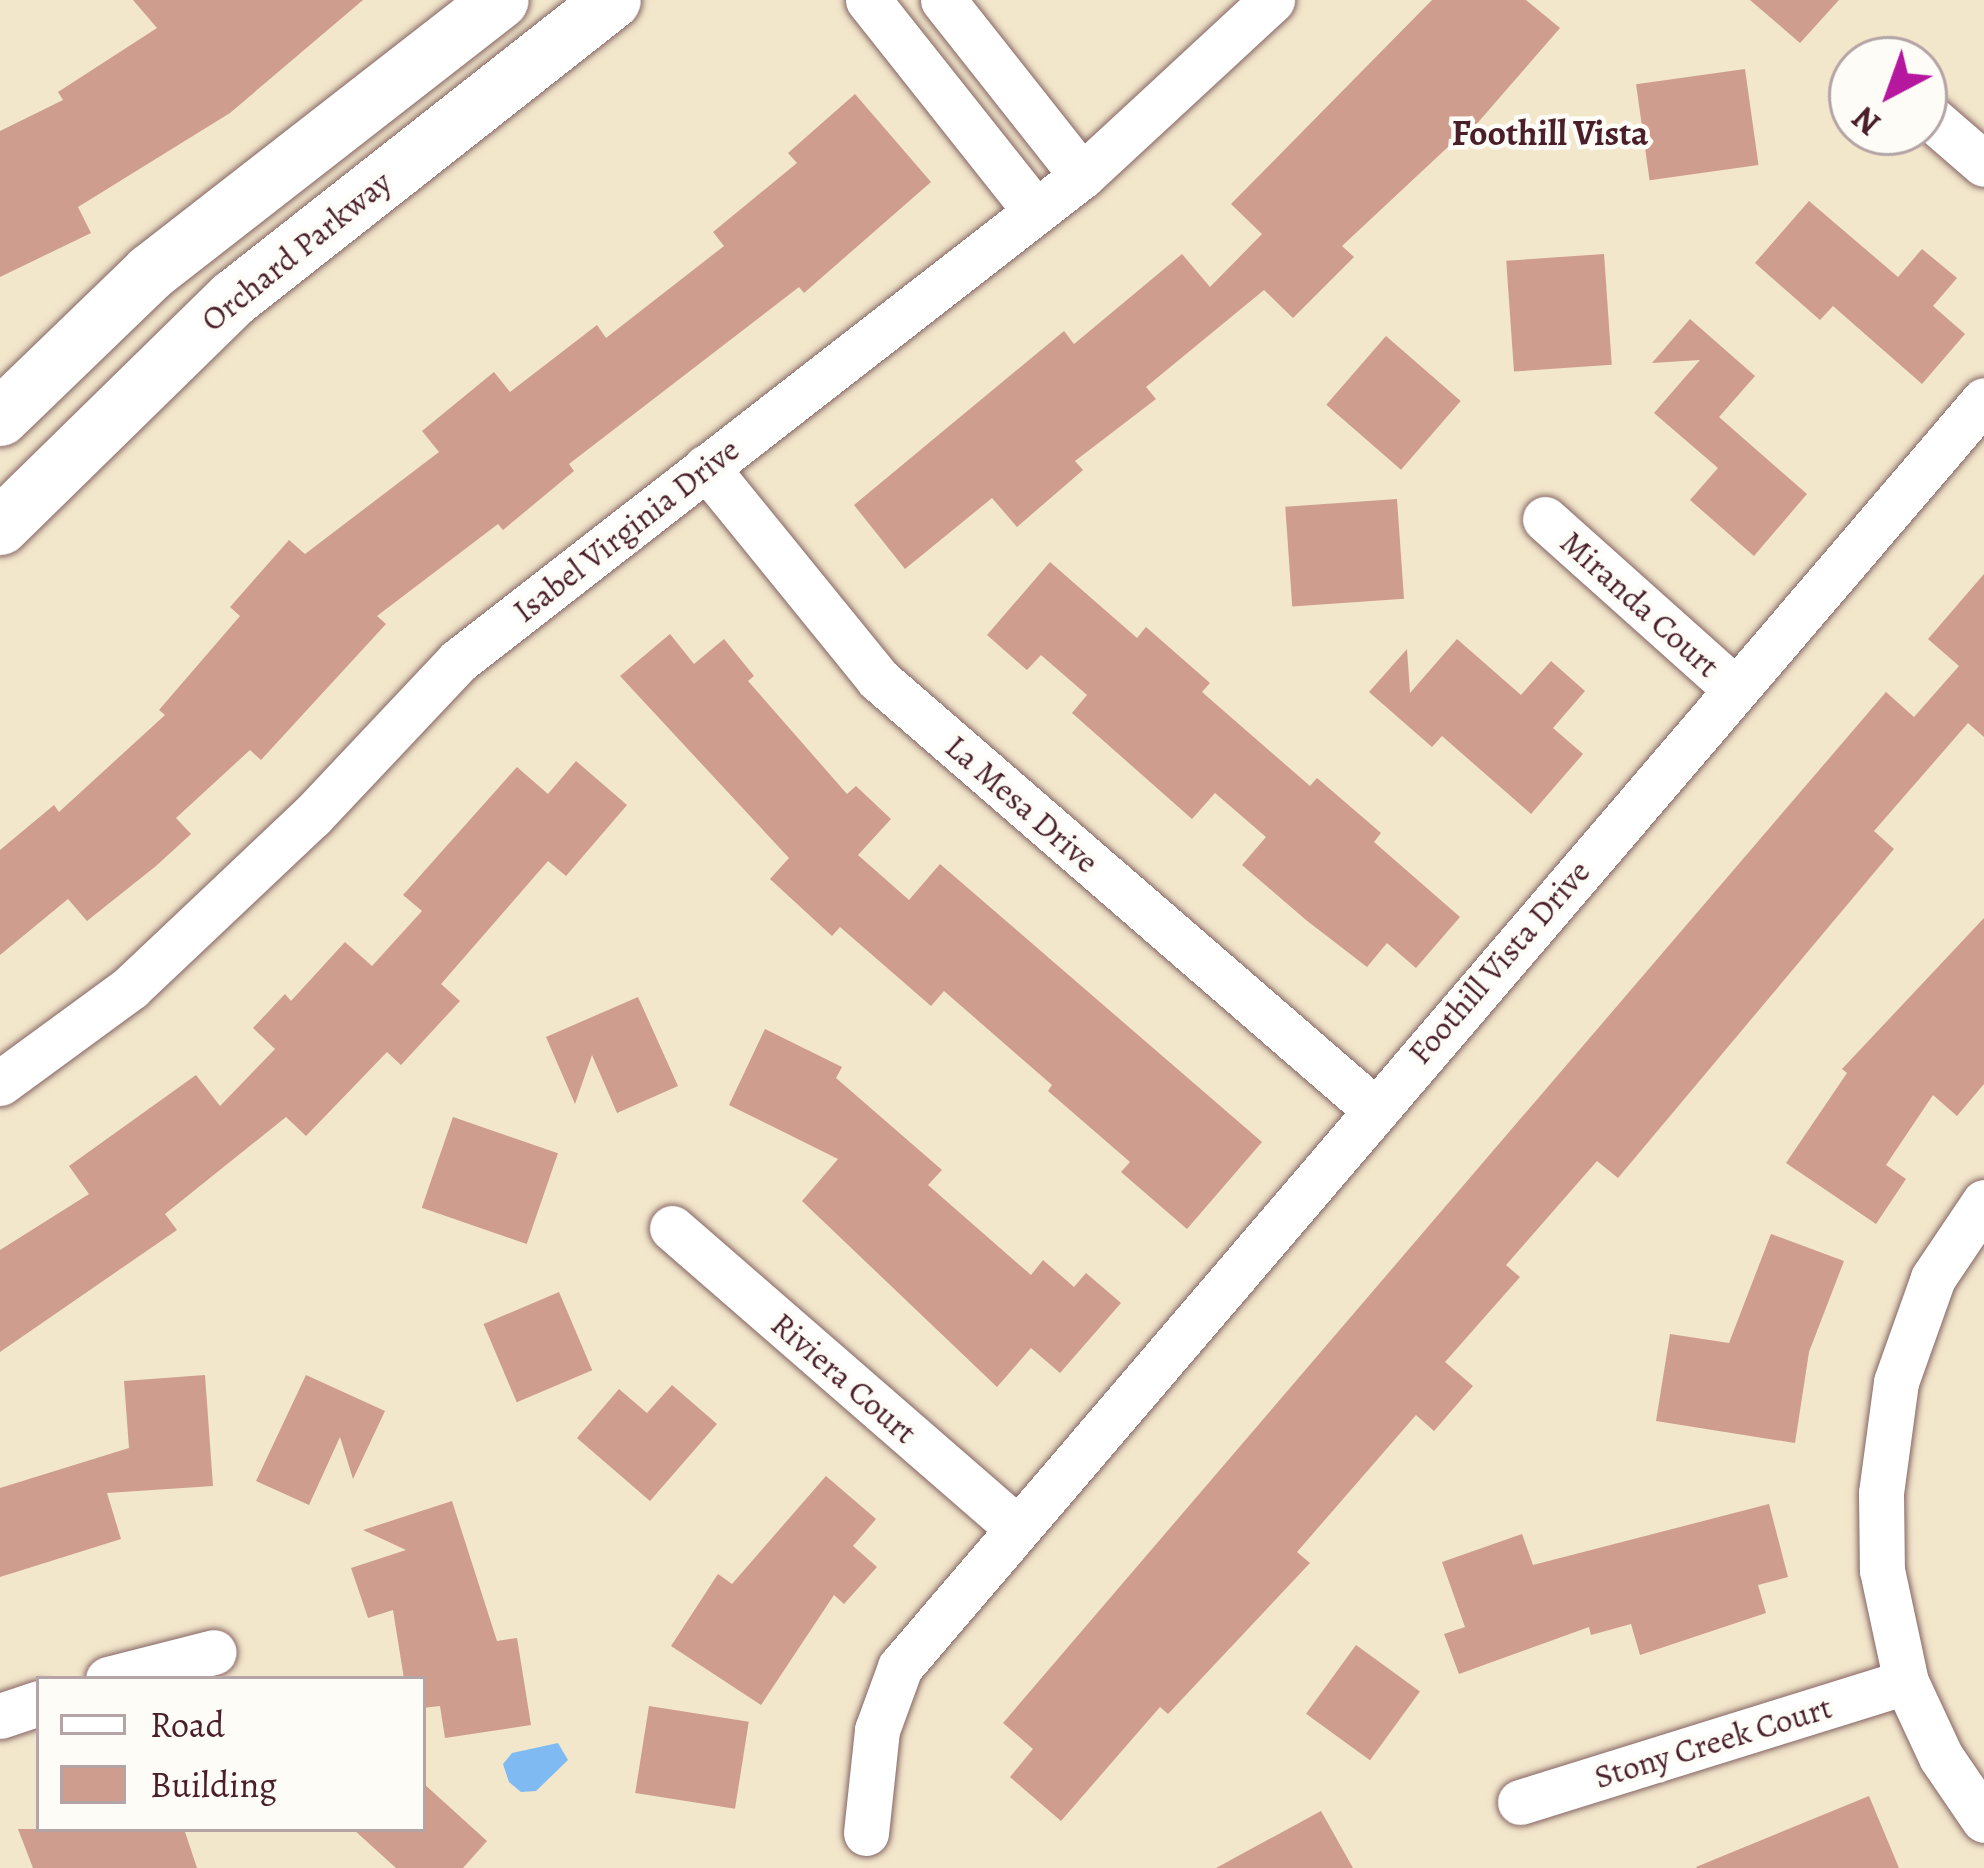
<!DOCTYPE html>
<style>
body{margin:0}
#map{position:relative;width:1984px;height:1868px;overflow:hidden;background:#f2e6cb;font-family:Alegreya,serif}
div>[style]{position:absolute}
.water>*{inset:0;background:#7fbbf2}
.building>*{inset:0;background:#ce9d8e;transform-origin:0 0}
.roads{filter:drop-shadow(0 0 3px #856563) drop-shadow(0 0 3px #856563)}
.minor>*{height:45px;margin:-22.5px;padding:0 22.5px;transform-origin:22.5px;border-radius:22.5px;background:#fff}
.tertiary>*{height:57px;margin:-28.5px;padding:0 28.5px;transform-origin:28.5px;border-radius:28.5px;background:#fff}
span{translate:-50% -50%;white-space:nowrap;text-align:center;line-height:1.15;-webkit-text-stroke:9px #fdfcf7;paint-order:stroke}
.street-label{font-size:33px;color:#4a1f2b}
.neighbourhood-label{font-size:36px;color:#4a1f2b;font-weight:700}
.legend{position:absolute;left:36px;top:1676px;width:390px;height:156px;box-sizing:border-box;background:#fdfcf7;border:3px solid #b5a4a5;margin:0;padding:15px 21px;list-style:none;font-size:36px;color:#4a1f2b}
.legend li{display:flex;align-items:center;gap:24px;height:60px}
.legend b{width:60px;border:3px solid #b5a4a5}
.north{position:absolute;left:1828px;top:36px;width:120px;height:120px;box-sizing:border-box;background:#fdfcf7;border:3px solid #b5a4a5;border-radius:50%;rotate:221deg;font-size:33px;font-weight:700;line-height:48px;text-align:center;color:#4a1f2b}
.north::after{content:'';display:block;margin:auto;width:42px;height:54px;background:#b5179e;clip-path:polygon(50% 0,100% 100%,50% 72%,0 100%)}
</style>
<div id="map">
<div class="water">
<div style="clip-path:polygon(558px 1743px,568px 1760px,536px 1791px,521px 1792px,509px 1782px,503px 1764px,512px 1753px)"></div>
</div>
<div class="building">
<div style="clip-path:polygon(133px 0,363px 0,230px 113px,78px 207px,91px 233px,0 277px,0 131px,63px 100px,58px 92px,157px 28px)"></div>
<div style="clip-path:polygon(1432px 0,1526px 0,1560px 28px,1454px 150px,1449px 146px,1342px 246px,1354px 257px,1293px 318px,1264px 290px,1146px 387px,1156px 399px,1075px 461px,1083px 470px,1017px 527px,992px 498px,905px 569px,854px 505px,1064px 331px,1074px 344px,1182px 254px,1210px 287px,1262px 234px,1231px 204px)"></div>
<div style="clip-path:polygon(1750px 0,1839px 0,1800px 43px)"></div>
<div style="left:1745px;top:69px;width:97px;height:110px;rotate:82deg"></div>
<div style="clip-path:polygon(855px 94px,931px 182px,804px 293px,799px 287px,569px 464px,574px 471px,503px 530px,498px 524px,377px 616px,386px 624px,261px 760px,250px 750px,176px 818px,191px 834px,156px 866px,87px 921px,68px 899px,0 955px,0 850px,54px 805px,59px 812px,165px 715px,159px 710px,240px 616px,230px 607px,289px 540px,305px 554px,439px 452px,422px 431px,494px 372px,510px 392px,597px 325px,606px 338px,724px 246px,713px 232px,797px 163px,788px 153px)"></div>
<div style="clip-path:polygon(1809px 201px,1898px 277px,1922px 249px,1957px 278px,1933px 306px,1965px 334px,1922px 384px,1833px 306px,1820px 320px,1755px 263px)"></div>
<div style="left:1604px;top:254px;width:111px;height:98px;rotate:86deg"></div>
<div style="clip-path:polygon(1690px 319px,1755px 376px,1719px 417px,1807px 494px,1754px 556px,1690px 500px,1718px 468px,1654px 413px,1700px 360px,1652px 363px)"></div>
<div style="left:1386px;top:336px;width:99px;height:91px;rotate:41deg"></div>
<div style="left:1397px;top:499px;width:100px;height:112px;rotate:86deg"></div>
<div style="clip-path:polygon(1050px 562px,1137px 638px,1146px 627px,1210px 683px,1202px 692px,1310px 786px,1317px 778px,1381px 833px,1374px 842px,1460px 917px,1416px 968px,1387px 943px,1367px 967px,1306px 920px,1242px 865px,1266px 837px,1215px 793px,1192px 819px,1072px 713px,1087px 695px,1041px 655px,1027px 670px,987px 635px)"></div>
<div style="clip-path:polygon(1984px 574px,1984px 737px,1968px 723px,1874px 831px,1894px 849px,1618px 1178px,1597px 1161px,1506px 1265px,1520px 1277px,1445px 1362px,1473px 1386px,1434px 1431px,1416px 1415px,1297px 1552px,1310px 1563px,1168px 1714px,1160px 1707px,1061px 1821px,1010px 1777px,1033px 1749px,1003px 1723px,1886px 692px,1914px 717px,1959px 666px,1928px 639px)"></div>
<div style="clip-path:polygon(670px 634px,694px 664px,724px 639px,754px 676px,748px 681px,847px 794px,856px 786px,891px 819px,858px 855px,909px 900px,940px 864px,1262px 1142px,1187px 1229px,1121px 1172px,1130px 1162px,1048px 1091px,1052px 1085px,944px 991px,931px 1006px,840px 927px,832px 936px,770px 879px,789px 858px,620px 676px)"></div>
<div style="clip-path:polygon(1457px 639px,1521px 695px,1551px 661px,1585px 691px,1553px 728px,1583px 754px,1531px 814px,1442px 736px,1432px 747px,1369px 692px,1407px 649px,1410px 693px)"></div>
<div style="clip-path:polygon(576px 761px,627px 805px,566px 876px,548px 861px,441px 984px,460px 1001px,401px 1065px,387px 1052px,306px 1136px,286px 1117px,165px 1214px,177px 1230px,0 1352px,0 1250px,89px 1194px,69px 1166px,196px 1075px,220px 1106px,275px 1049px,253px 1028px,285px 994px,291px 1001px,345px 942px,372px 966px,422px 911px,403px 895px,517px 767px,548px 794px)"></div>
<div style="clip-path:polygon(1984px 918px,1984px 1084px,1957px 1116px,1933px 1095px,1886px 1165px,1906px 1179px,1876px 1224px,1786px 1163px,1847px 1073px,1842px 1069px)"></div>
<div style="clip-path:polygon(638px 997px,678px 1086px,617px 1113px,592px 1055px,575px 1104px,546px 1037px)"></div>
<div style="clip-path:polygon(765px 1029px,842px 1067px,836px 1078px,942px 1170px,928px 1185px,1031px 1275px,1043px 1260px,1074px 1287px,1086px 1273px,1121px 1303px,1060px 1373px,1031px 1348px,997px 1387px,802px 1201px,838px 1159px,729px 1105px)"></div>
<div style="left:453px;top:1117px;width:111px;height:96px;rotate:19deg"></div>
<div style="clip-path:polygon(1771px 1234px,1844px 1261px,1809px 1352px,1795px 1443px,1656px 1421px,1670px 1334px,1729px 1343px)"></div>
<div style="left:559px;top:1292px;width:85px;height:82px;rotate:67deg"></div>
<div style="clip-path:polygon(205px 1375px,213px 1486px,107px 1493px,121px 1539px,0 1577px,0 1488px,129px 1448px,124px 1381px)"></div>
<div style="clip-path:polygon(306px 1375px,385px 1411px,353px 1479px,340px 1437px,309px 1505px,256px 1481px)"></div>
<div style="clip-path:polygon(672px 1385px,717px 1424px,650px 1501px,577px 1438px,619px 1389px,647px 1413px)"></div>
<div style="clip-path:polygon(826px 1476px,876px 1519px,853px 1546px,877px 1567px,844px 1604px,834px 1595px,761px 1705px,671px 1646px,718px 1574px,732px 1584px)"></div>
<div style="clip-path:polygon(452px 1501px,497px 1641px,517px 1638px,531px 1725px,445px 1738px,440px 1706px,423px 1708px,423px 1679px,404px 1679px,393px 1610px,368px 1618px,351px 1568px,406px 1550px,363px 1530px)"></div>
<div style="clip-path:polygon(1769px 1504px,1788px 1577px,1758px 1585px,1766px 1613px,1640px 1655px,1631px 1624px,1591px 1635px,1589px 1627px,1459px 1674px,1444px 1634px,1465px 1627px,1442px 1562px,1522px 1534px,1533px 1565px)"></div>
<div style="left:1356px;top:1645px;width:79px;height:85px;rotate:36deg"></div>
<div style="left:649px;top:1706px;width:101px;height:88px;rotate:9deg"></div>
<div style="clip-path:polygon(423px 1783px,487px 1841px,463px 1868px,396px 1868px,353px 1829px,423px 1829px)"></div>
<div style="clip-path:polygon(1869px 1796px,1899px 1868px,1697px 1868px,1696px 1867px)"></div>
<div style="clip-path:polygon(1321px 1811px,1353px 1868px,1216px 1868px)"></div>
<div style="clip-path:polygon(18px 1829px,184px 1829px,197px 1868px,33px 1868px)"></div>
</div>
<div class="roads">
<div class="minor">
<div style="left:868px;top:0;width:270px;rotate:51.6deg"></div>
<div style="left:943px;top:0;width:224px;rotate:51.7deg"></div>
<div style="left:1924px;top:112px;width:79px;rotate:40.9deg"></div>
<div style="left:706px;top:467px;width:273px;rotate:50.9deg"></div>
<div style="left:878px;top:679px;width:655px;rotate:40.91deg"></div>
<div style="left:1545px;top:519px;width:255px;rotate:41.8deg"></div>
<div style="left:0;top:1083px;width:162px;rotate:-36.2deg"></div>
<div style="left:131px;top:987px;width:249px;rotate:-43.4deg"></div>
<div style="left:312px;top:816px;width:213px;rotate:-46.7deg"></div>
<div style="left:458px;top:661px;width:790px;rotate:-37.86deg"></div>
<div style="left:1082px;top:176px;width:259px;rotate:-42.8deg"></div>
<div style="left:1984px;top:1202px;width:92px;rotate:123.9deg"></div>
<div style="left:1933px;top:1278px;width:110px;rotate:109.6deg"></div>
<div style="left:1896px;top:1382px;width:112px;rotate:97.7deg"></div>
<div style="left:1881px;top:1493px;width:77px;rotate:89.3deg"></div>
<div style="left:1882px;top:1570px;width:115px;rotate:77.9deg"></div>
<div style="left:1906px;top:1682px;width:83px;rotate:65deg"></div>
<div style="left:1941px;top:1757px;width:76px;rotate:55.7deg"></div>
<div style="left:672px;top:1228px;width:456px;rotate:41deg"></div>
<div style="left:108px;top:1679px;width:109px;rotate:-14.3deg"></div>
<div style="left:0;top:1716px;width:41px;rotate:-18.4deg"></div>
<div style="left:1520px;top:1802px;width:404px;rotate:-17.3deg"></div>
<div style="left:866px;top:1833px;width:104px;rotate:-83.9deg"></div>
<div style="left:877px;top:1730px;width:67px;rotate:-69.9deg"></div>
<div style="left:900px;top:1667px;width:1667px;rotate:-49.45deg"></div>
</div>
<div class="tertiary">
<div style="left:0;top:417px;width:209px;rotate:-44deg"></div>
<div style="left:150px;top:272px;width:443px;rotate:-37.9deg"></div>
<div style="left:0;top:526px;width:326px;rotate:-44.4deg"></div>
<div style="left:233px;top:298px;width:482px;rotate:-38.2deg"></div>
</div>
</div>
<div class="street-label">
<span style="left:296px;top:251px;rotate:-39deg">Orchard Parkway</span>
<span style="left:626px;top:530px;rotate:-38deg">Isabel Virginia Drive</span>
<span style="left:1640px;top:604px;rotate:42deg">Miranda Court</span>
<span style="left:1022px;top:804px;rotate:41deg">La Mesa Drive</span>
<span style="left:1499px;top:962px;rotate:-49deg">Foothill Vista Drive</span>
<span style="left:844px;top:1378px;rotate:41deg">Riviera Court</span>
<span style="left:1713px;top:1742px;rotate:-17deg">Stony Creek Court</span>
</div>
<div class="neighbourhood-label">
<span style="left:1550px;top:133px">Foothill Vista</span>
</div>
<ul class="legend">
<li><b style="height:15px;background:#fff"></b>Road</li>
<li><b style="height:33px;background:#ce9d8e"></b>Building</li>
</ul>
<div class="north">N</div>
</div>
